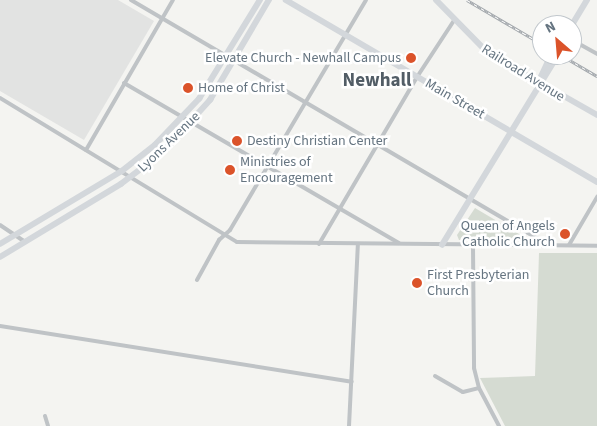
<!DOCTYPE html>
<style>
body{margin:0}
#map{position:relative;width:597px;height:426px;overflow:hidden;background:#f4f4f1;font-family:"Source Sans 3",sans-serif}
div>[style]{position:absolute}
.built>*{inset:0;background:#e2e3e2}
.green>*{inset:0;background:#d5dbd2}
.street>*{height:4px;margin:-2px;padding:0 2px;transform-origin:2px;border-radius:2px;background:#bfc3c6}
.secondary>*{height:5.5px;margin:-2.75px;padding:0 2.75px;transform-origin:2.75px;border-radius:2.75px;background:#d3d7db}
.primary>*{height:6px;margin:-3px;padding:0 3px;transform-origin:3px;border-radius:3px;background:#d3d7db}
.rail>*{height:3px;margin-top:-1.5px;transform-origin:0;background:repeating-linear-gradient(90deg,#fff 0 4px,#a1a6ab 0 8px);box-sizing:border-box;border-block:1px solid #a1a6ab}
.dots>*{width:14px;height:14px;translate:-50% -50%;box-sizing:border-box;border:2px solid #fff;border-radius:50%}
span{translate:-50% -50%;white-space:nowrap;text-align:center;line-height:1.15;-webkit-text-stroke:5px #fff;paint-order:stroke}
.poi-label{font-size:14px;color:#657480}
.right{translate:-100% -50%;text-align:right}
.left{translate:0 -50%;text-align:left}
.street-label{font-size:14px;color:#657480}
.district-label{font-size:19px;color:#525d66;font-weight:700}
.north{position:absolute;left:532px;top:15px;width:50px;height:50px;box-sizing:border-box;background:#fff;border:1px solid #c1c7cc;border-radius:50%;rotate:333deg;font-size:14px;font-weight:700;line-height:20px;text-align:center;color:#657480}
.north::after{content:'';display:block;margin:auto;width:18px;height:22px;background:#db532a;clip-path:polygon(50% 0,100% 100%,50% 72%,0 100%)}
</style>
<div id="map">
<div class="built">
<div style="clip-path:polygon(0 0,118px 0,154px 21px,84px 140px,0 91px)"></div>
</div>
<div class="green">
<div style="clip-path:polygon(475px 208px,524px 237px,525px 239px,459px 240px,457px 235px)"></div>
<div style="clip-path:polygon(539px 253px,597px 253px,597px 426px,505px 426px,480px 378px,535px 376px)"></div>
</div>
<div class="street">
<div style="left:131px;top:0;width:484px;rotate:30.4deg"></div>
<div style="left:572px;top:40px;width:29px;rotate:29deg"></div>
<div style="left:124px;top:83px;width:318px;rotate:30.2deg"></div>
<div style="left:0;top:98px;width:277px;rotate:31.3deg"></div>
<div style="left:237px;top:242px;width:360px;rotate:0.6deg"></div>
<div style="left:86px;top:150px;width:173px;rotate:-59.9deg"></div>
<div style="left:0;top:225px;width:30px;rotate:34deg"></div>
<div style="left:319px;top:244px;width:194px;rotate:-59.6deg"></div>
<div style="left:417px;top:77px;width:69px;rotate:-56.8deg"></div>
<div style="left:569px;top:245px;width:56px;rotate:-59.7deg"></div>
<div style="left:473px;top:246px;width:122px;rotate:89.5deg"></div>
<div style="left:474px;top:368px;width:21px;rotate:76deg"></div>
<div style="left:479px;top:388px;width:43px;rotate:62.2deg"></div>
<div style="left:197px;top:280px;width:46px;rotate:-61.2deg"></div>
<div style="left:219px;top:240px;width:15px;rotate:-42deg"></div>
<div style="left:230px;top:230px;width:267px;rotate:-59.4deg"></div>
<div style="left:0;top:326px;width:356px;rotate:9deg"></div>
<div style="left:435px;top:376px;width:32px;rotate:30deg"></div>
<div style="left:463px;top:392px;width:16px;rotate:-14deg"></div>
<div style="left:45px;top:416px;width:10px;rotate:73deg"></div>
<div style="left:349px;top:426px;width:182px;rotate:-87.2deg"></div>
</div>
<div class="secondary">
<div style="left:286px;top:0;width:360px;rotate:30.3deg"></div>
<div style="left:572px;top:25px;width:29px;rotate:-59deg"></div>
<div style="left:539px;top:81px;width:29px;rotate:-65deg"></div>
<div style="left:0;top:244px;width:142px;rotate:-30.9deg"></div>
<div style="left:122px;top:171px;width:42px;rotate:-38.2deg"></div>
<div style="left:155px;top:145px;width:64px;rotate:-46.3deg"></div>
<div style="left:199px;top:99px;width:116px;rotate:-58.4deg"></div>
<div style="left:442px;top:245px;width:223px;rotate:-58.6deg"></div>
<div style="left:0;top:257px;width:141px;rotate:-31.1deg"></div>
<div style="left:121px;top:184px;width:51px;rotate:-37.1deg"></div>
<div style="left:162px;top:153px;width:72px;rotate:-47.8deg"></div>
<div style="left:210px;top:100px;width:116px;rotate:-59.5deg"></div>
</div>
<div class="primary">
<div style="left:436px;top:0;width:74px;rotate:45.5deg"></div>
<div style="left:488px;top:53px;width:125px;rotate:29.6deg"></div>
</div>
<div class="rail">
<div style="left:467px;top:0;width:87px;rotate:30.4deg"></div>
<div style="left:561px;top:55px;width:42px;rotate:30.3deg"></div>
</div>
<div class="dots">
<div style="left:411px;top:58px;background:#db532a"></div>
<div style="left:188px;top:88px;background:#db532a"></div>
<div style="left:237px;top:141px;background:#db532a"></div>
<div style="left:230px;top:170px;background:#db532a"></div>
<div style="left:565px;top:234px;background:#db532a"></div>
<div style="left:417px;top:283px;background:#db532a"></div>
</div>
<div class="poi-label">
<span class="right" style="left:401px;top:58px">Elevate Church - Newhall Campus</span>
<span class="left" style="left:198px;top:88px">Home of Christ</span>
<span class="left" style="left:247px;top:141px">Destiny Christian Center</span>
<span class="left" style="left:240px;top:170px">Ministries of<br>Encouragement</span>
<span class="right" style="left:555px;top:234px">Queen of Angels<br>Catholic Church</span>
<span class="left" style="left:427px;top:283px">First Presbyterian<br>Church</span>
</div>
<div class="street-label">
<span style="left:523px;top:73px;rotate:32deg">Railroad Avenue</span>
<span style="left:455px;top:99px;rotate:30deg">Main Street</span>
<span style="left:169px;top:142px;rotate:-44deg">Lyons Avenue</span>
</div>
<div class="district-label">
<span style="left:377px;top:81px">Newhall</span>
</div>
<div class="north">N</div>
</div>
